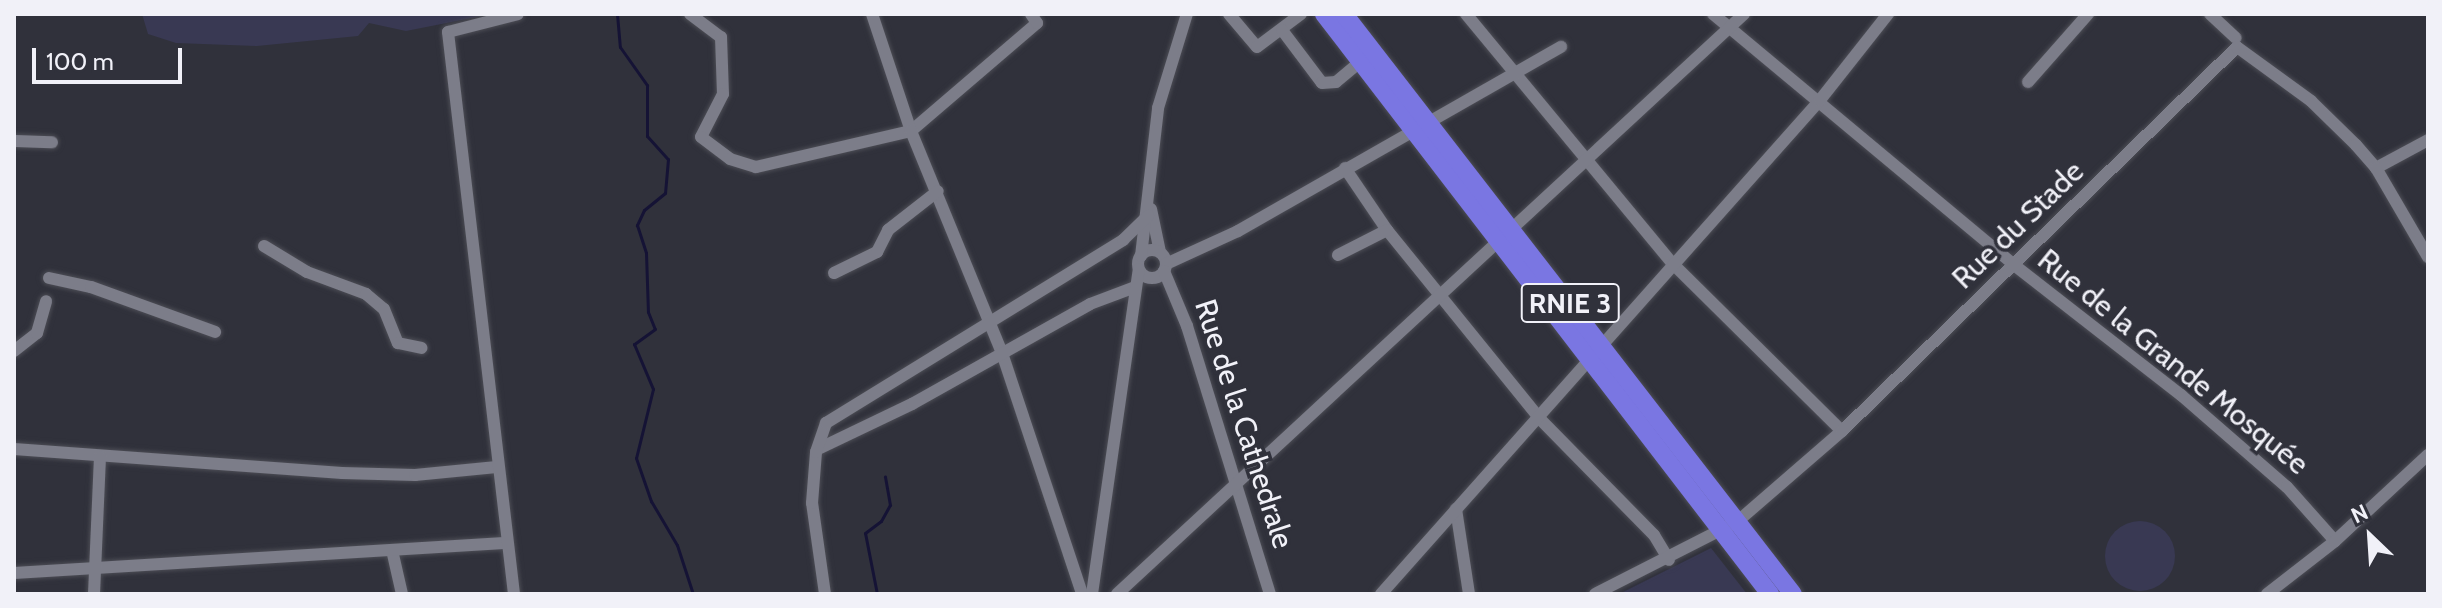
<!DOCTYPE html>
<meta charset="utf-8">
<style>
body{margin:0}
#map{position:relative;width:2442px;height:608px;overflow:hidden;background:#30313b;font-family:Cabin,sans-serif}
div>[style]{position:absolute}
.green>*{inset:0;background:#393953}
.round{border-radius:50%}
.stream>*{height:3px;margin:-1.5px;padding:0 1.5px;transform-origin:1.5px;border-radius:1.5px;background:#151335}
.roads{filter:drop-shadow(0 0 2px #4c4d55) drop-shadow(0 0 2px #4c4d55)}
.minor>*{height:12px;margin:-6px;padding:0 6px;transform-origin:6px;border-radius:6px;background:#7c7d89}
.minor>.ring{margin:-6px;padding:0;box-sizing:content-box;background:none;border:12px solid #7c7d89;border-radius:50%}
.highway>*{height:18px;margin:-9px;padding:0 9px;transform-origin:9px;border-radius:9px;background:#7a76e2}
span{translate:-50% -50%;white-space:nowrap;text-align:center;line-height:1.15;-webkit-text-stroke:7px #30313b;paint-order:stroke}
.shield-label span{padding:2px 6px;background:#30313b;border:2px solid;border-radius:6px;-webkit-text-stroke-width:0}
.shield-label{font-size:28px;color:#f1f1f8;font-weight:700}
.street-label{font-size:30px;color:#f1f1f8}
.frame{position:absolute;inset:0;border:16px solid #f1f1f8;pointer-events:none}
.north{position:absolute;left:2330px;top:496px;width:80px;height:80px;-webkit-text-stroke:6px #30313b;paint-order:stroke;rotate:335deg;font-size:22px;font-weight:700;line-height:32px;text-align:center;color:#f1f1f8}
.north::after{content:'';display:block;margin:auto;width:28px;height:36px;background:#f1f1f8;clip-path:polygon(50% 0,100% 100%,50% 72%,0 100%)}
.scale{position:absolute;left:32px;top:48px;width:150px;height:36px;box-sizing:border-box;border:4px solid #f1f1f8;border-top:0;padding-left:10px;font-size:24px;line-height:28px;white-space:nowrap;color:#f1f1f8;-webkit-text-stroke:6px #30313b;paint-order:stroke}
</style>
<div id="map">
<div class="green">
<div style="clip-path:polygon(142px 14px,481px 14px,482px 16px,406px 31px,369px 23px,358px 36px,257px 46px,176px 43px,148px 34px)"></div>
<div class="round" style="left:2105px;top:521px;width:70px;height:70px"></div>
<div style="clip-path:polygon(1711px 548px,1747px 594px,1619px 594px)"></div>
</div>
<div class="stream">
<div style="left:617px;top:14px;width:33px;rotate:85deg"></div>
<div style="left:620px;top:47px;width:47px;rotate:54.6deg"></div>
<div style="left:647px;top:85px;width:51px;rotate:90deg"></div>
<div style="left:647px;top:136px;width:31px;rotate:48deg"></div>
<div style="left:668px;top:159px;width:34px;rotate:95deg"></div>
<div style="left:665px;top:193px;width:27px;rotate:141deg"></div>
<div style="left:644px;top:210px;width:17px;rotate:115deg"></div>
<div style="left:637px;top:225px;width:29px;rotate:72deg"></div>
<div style="left:646px;top:253px;width:59px;rotate:88.1deg"></div>
<div style="left:648px;top:312px;width:18px;rotate:68deg"></div>
<div style="left:655px;top:329px;width:26px;rotate:144deg"></div>
<div style="left:634px;top:344px;width:49px;rotate:67.1deg"></div>
<div style="left:653px;top:389px;width:71px;rotate:103.8deg"></div>
<div style="left:636px;top:458px;width:46px;rotate:70.8deg"></div>
<div style="left:651px;top:501px;width:51px;rotate:59.4deg"></div>
<div style="left:677px;top:545px;width:52px;rotate:71.9deg"></div>
<div style="left:877px;top:594px;width:62px;rotate:-101.1deg"></div>
<div style="left:865px;top:533px;width:20px;rotate:-37deg"></div>
<div style="left:881px;top:521px;width:18px;rotate:-61deg"></div>
<div style="left:890px;top:505px;width:29px;rotate:-100deg"></div>
</div>
<div class="roads">
<div class="minor">
<div style="left:690px;top:14px;width:39px;rotate:37deg"></div>
<div style="left:721px;top:37px;width:57px;rotate:88deg"></div>
<div style="left:723px;top:94px;width:48px;rotate:117.1deg"></div>
<div style="left:701px;top:137px;width:36px;rotate:37deg"></div>
<div style="left:730px;top:159px;width:27px;rotate:17deg"></div>
<div style="left:756px;top:167px;width:159px;rotate:-13.1deg"></div>
<div style="left:911px;top:131px;width:166px;rotate:-40.6deg"></div>
<div style="left:1037px;top:23px;width:11px;rotate:-124deg"></div>
<div style="left:872px;top:14px;width:123px;rotate:71.6deg"></div>
<div style="left:911px;top:131px;width:240px;rotate:67.7deg"></div>
<div style="left:1002px;top:353px;width:254px;rotate:71.6deg"></div>
<div style="left:1229px;top:14px;width:43px;rotate:49.7deg"></div>
<div style="left:1257px;top:47px;width:55px;rotate:-36.9deg"></div>
<div style="left:1466px;top:14px;width:323px;rotate:50.4deg"></div>
<div style="left:1672px;top:263px;width:239px;rotate:44.7deg"></div>
<div style="left:1713px;top:14px;width:392px;rotate:39.8deg"></div>
<div style="left:2014px;top:265px;width:212px;rotate:37.9deg"></div>
<div style="left:2181px;top:395px;width:140px;rotate:41deg"></div>
<div style="left:2287px;top:487px;width:72px;rotate:48.4deg"></div>
<div style="left:2210px;top:14px;width:35px;rotate:43deg"></div>
<div style="left:1282px;top:30px;width:66px;rotate:53deg"></div>
<div style="left:1322px;top:83px;width:14px;rotate:-4deg"></div>
<div style="left:1336px;top:82px;width:33px;rotate:-40deg"></div>
<div style="left:2028px;top:82px;width:91px;rotate:-48.6deg"></div>
<div style="left:14px;top:141px;width:38px;rotate:2deg"></div>
<div style="left:1345px;top:168px;width:75px;rotate:55.9deg"></div>
<div style="left:1387px;top:230px;width:242px;rotate:51deg"></div>
<div style="left:1539px;top:418px;width:164px;rotate:45.5deg"></div>
<div style="left:1654px;top:535px;width:29px;rotate:59deg"></div>
<div style="left:2376px;top:168px;width:59px;rotate:-28.3deg"></div>
<div style="left:1151px;top:209px;width:44px;rotate:78.2deg"></div>
<div style="left:264px;top:246px;width:50px;rotate:31.2deg"></div>
<div style="left:307px;top:272px;width:63px;rotate:20.4deg"></div>
<div style="left:366px;top:294px;width:23px;rotate:40deg"></div>
<div style="left:384px;top:309px;width:37px;rotate:68deg"></div>
<div style="left:398px;top:343px;width:24px;rotate:12deg"></div>
<div class="ring" style="left:1138px;top:250px;width:16px;height:16px"></div>
<div style="left:1338px;top:255px;width:55px;rotate:-27deg"></div>
<div style="left:1141px;top:256px;width:149px;rotate:-83.4deg"></div>
<div style="left:1158px;top:108px;width:98px;rotate:-72.9deg"></div>
<div style="left:1166px;top:264px;width:79px;rotate:-24.6deg"></div>
<div style="left:1238px;top:231px;width:372px;rotate:-29.7deg"></div>
<div style="left:1164px;top:271px;width:60px;rotate:67.3deg"></div>
<div style="left:1187px;top:326px;width:281px;rotate:72.8deg"></div>
<div style="left:834px;top:273px;width:48px;rotate:-26deg"></div>
<div style="left:877px;top:252px;width:25px;rotate:-63deg"></div>
<div style="left:888px;top:230px;width:63px;rotate:-38deg"></div>
<div style="left:49px;top:278px;width:43px;rotate:12.1deg"></div>
<div style="left:91px;top:287px;width:132px;rotate:19.9deg"></div>
<div style="left:14px;top:351px;width:29px;rotate:-38deg"></div>
<div style="left:37px;top:333px;width:33px;rotate:-74deg"></div>
<div style="left:14px;top:449px;width:329px;rotate:4.2deg"></div>
<div style="left:342px;top:473px;width:73px;rotate:1.6deg"></div>
<div style="left:415px;top:475px;width:82px;rotate:-5.6deg"></div>
<div style="left:818px;top:449px;width:104px;rotate:-25.6deg"></div>
<div style="left:912px;top:404px;width:204px;rotate:-29.3deg"></div>
<div style="left:1090px;top:304px;width:48px;rotate:-20.7deg"></div>
<div style="left:1456px;top:509px;width:86px;rotate:81.3deg"></div>
<div style="left:392px;top:550px;width:45px;rotate:77.2deg"></div>
<div style="left:14px;top:573px;width:491px;rotate:-3.5deg"></div>
<div style="left:94px;top:594px;width:137px;rotate:-87.5deg"></div>
<div style="left:514px;top:594px;width:566px;rotate:-96.7deg"></div>
<div style="left:448px;top:32px;width:72px;rotate:-14.4deg"></div>
<div style="left:825px;top:594px;width:92px;rotate:-98.1deg"></div>
<div style="left:812px;top:503px;width:51px;rotate:-85.5deg"></div>
<div style="left:816px;top:452px;width:31px;rotate:-71deg"></div>
<div style="left:826px;top:423px;width:349px;rotate:-31.6deg"></div>
<div style="left:1123px;top:240px;width:35px;rotate:-44deg"></div>
<div style="left:1092px;top:594px;width:328px;rotate:-81.8deg"></div>
<div style="left:1117px;top:594px;width:854px;rotate:-42.77deg"></div>
<div style="left:1381px;top:594px;width:661px;rotate:-48.37deg"></div>
<div style="left:1820px;top:100px;width:110px;rotate:-51.7deg"></div>
<div style="left:1595px;top:594px;width:161px;rotate:-27deg"></div>
<div style="left:1738px;top:521px;width:138px;rotate:-40.9deg"></div>
<div style="left:1842px;top:431px;width:551px;rotate:-44.19deg"></div>
<div style="left:2237px;top:47px;width:92px;rotate:36.1deg"></div>
<div style="left:2311px;top:101px;width:63px;rotate:44.4deg"></div>
<div style="left:2356px;top:145px;width:30px;rotate:49deg"></div>
<div style="left:2376px;top:168px;width:103px;rotate:59.7deg"></div>
<div style="left:2267px;top:594px;width:86px;rotate:-37.9deg"></div>
<div style="left:2335px;top:541px;width:127px;rotate:-42.8deg"></div>
</div>
<div class="highway">
<div style="left:1324px;top:14px;width:732px;rotate:52.44deg"></div>
<div style="left:1344px;top:14px;width:733px;rotate:52.26deg"></div>
</div>
</div>
<div class="shield-label">
<span style="left:1570px;top:303px">RNIE 3</span>
</div>
<div class="street-label">
<span style="left:2018px;top:225px;rotate:-44deg">Rue du Stade</span>
<span style="left:2173px;top:362px;rotate:39deg">Rue de la Grande Mosquée</span>
<span style="left:1244px;top:424px;rotate:72deg">Rue de la Cathedrale</span>
</div>
<div class="frame"></div>
<div class="north">N</div>
<div class="scale">100 m</div>
</div>
